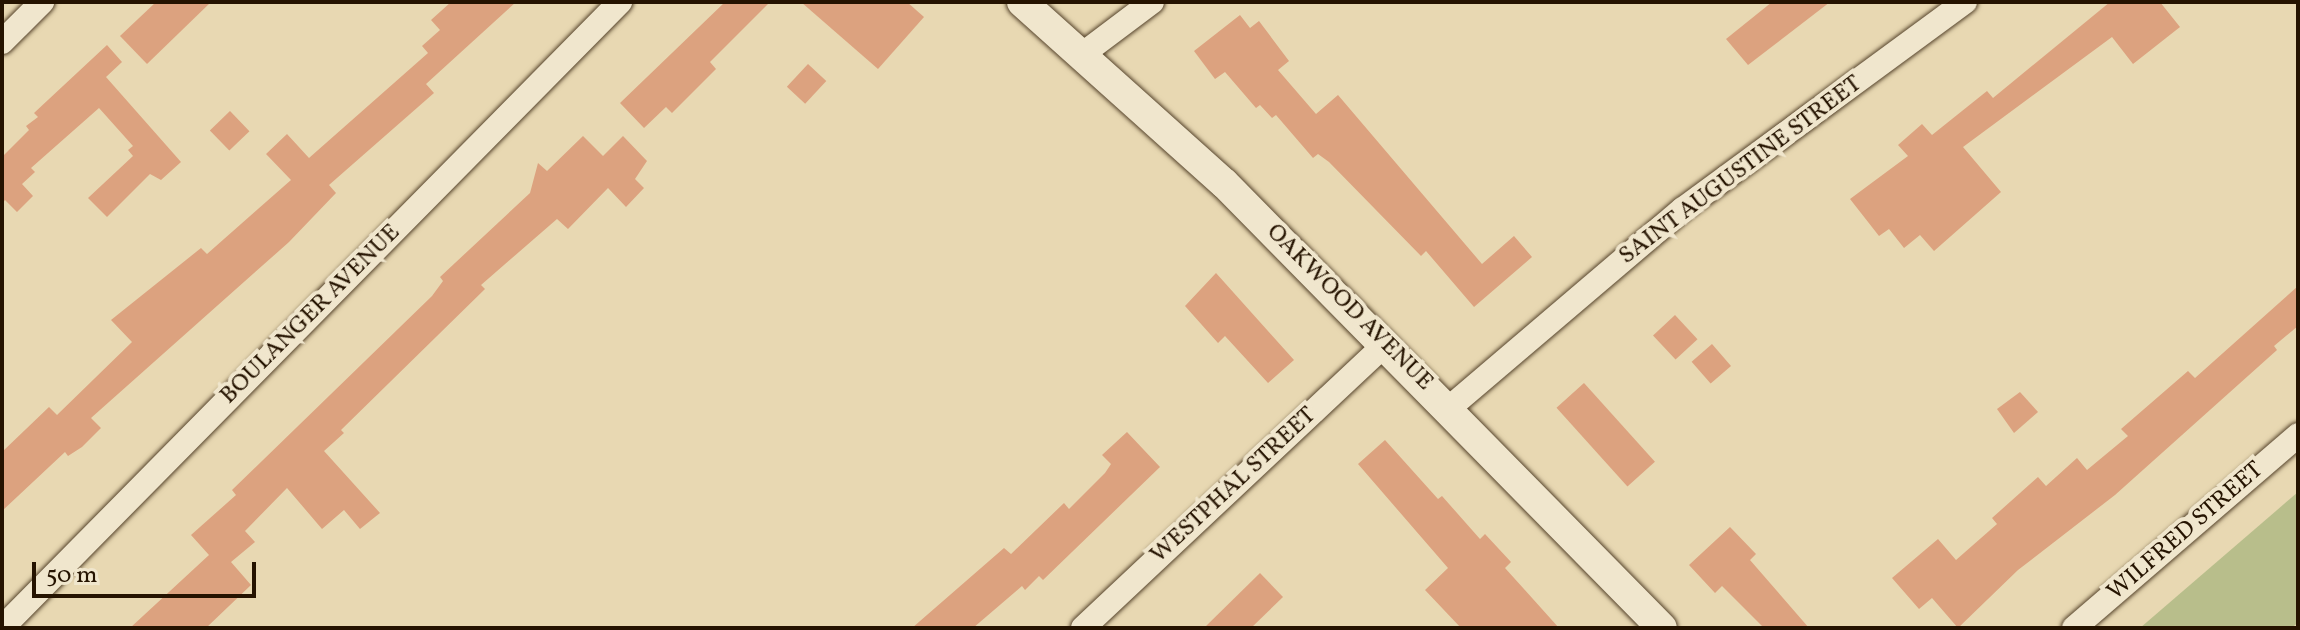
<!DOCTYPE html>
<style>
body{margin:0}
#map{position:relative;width:2300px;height:630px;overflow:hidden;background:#e8d8b2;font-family:Vollkorn,serif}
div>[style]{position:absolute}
.green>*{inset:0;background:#b8be8b}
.building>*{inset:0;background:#dca27f;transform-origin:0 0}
.roads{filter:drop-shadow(0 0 2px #56442c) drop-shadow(0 0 2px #56442c)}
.minor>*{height:24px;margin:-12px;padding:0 12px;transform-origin:12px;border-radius:12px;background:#f0e6cd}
.tertiary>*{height:30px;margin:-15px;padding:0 15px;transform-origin:15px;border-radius:15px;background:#f0e6cd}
span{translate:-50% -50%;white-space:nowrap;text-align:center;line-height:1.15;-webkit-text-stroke:8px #f0e6cd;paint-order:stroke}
.street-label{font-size:24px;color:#251300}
.frame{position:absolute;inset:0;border:4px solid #251300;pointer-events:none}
.scale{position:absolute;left:32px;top:562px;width:224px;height:36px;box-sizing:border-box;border:4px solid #251300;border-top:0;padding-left:10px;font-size:24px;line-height:28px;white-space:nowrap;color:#251300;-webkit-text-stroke:6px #f0e6cd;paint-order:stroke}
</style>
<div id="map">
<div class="green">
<div style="clip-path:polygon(2298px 492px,2298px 623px,2291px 628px,2140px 628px)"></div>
</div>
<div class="building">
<div style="clip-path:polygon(156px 2px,211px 2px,147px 64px,120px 36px)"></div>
<div style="clip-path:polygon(451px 2px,516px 2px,426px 84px,434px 93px,329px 185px,336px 193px,289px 242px,91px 418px,101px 428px,82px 447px,68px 456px,65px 452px,2px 511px,2px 452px,49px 407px,57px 415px,132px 342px,111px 320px,201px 248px,207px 254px,291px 180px,266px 154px,287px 134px,309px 158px,428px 53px,422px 46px,440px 30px,431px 20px)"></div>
<div style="clip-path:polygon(725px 2px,770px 2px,710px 62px,716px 69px,672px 113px,666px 107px,644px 128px,620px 103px)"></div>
<div style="clip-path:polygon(801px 2px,907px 2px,924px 17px,878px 69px)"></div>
<div style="clip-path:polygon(1772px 2px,1830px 2px,1748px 65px,1726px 39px)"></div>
<div style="clip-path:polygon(2110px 2px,2160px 2px,2180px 27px,2133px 64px,2112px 37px,1963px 147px,2001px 192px,1934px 251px,1920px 235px,1904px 248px,1889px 229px,1879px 236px,1850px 199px,1908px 156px,1898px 145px,1922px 124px,1932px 135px,1987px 91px,1993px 98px)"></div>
<div style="clip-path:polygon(1240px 15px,1250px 28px,1259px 21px,1289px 61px,1278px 70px,1316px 114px,1338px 95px,1482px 264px,1514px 236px,1532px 257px,1474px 307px,1426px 251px,1421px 256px,1329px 162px,1318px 154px,1313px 158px,1276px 115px,1272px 118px,1260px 105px,1256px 108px,1225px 72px,1215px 79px,1194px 51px)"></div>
<div style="clip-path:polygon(107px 45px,122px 62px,106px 77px,181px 162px,161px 180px,150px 174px,107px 217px,88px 198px,133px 156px,128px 150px,133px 146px,99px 108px,31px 168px,35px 172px,22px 184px,33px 196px,17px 212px,5px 200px,2px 204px,2px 157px,29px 130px,26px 126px,38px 117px,34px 113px)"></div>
<div style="left:808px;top:64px;width:25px;height:31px;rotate:43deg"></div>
<div style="left:230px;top:111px;width:28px;height:28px;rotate:46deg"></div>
<div style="clip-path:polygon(583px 136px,603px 156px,623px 136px,647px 161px,635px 179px,644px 188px,626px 207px,608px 188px,568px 229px,557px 219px,481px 285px,485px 289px,341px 430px,344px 433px,324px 451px,380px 513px,360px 529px,344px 510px,322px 529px,287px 488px,245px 531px,255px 542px,231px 562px,251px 585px,206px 628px,130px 628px,209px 555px,191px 535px,236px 495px,232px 490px,432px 296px,443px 281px,440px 277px,530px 193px,538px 163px,547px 171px)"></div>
<div style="clip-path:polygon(1216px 273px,1294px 360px,1268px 383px,1225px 336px,1218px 343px,1185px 306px)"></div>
<div style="clip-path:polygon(2298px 286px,2298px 326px,2274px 346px,2277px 350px,2115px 495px,2018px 570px,1958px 628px,1932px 598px,1919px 609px,1892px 578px,1938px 539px,1956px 560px,1997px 524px,1992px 518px,2038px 477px,2046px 486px,2077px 458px,2087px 470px,2128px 436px,2121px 429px,2188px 371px,2195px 378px)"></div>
<div style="left:1675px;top:315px;width:33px;height:30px;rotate:47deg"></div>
<div style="left:1712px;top:344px;width:29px;height:27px;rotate:49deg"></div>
<div style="left:1584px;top:383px;width:106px;height:37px;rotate:48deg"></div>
<div style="clip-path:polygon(2020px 392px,2038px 412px,2014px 433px,1997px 409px)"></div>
<div style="clip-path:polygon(1127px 432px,1160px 467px,1043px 580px,1039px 576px,1025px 590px,1022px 586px,973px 628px,912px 628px,1004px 548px,1011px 554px,1064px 503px,1069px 509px,1105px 473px,1111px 464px,1102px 455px)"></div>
<div style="clip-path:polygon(1385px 440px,1438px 499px,1442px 496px,1480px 539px,1485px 534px,1511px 562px,1505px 568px,1559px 628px,1461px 628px,1425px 590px,1448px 568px,1358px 464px)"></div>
<div style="clip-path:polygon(1730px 527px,1756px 554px,1750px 560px,1809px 628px,1764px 628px,1722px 586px,1715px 593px,1689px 565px)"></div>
<div style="clip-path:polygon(1260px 573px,1283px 597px,1251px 628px,1204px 628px)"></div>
</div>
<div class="roads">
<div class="minor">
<div style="left:2px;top:42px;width:57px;rotate:-45deg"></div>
<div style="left:1084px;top:53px;width:85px;rotate:-36.9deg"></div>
<div style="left:1449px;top:408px;width:307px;rotate:-40.4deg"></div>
<div style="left:1683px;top:209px;width:350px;rotate:-36.3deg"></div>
<div style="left:2px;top:628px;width:880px;rotate:-45.37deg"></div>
<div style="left:1083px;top:628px;width:415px;rotate:-43.2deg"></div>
<div style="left:2074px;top:628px;width:296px;rotate:-40.7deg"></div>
</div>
<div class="tertiary">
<div style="left:1022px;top:2px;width:271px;rotate:41.9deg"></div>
<div style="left:1224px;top:183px;width:624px;rotate:45.45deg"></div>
</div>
</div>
<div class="street-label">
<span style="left:1741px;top:171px;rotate:-37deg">SAINT AUGUSTINE STREET</span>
<span style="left:1349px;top:308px;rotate:45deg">OAKWOOD AVENUE</span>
<span style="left:311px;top:315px;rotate:-45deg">BOULANGER AVENUE</span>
<span style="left:1234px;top:486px;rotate:-43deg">WESTPHAL STREET</span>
<span style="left:2186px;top:532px;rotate:-41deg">WILFRED STREET</span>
</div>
<div class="frame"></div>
<div class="scale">50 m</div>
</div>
